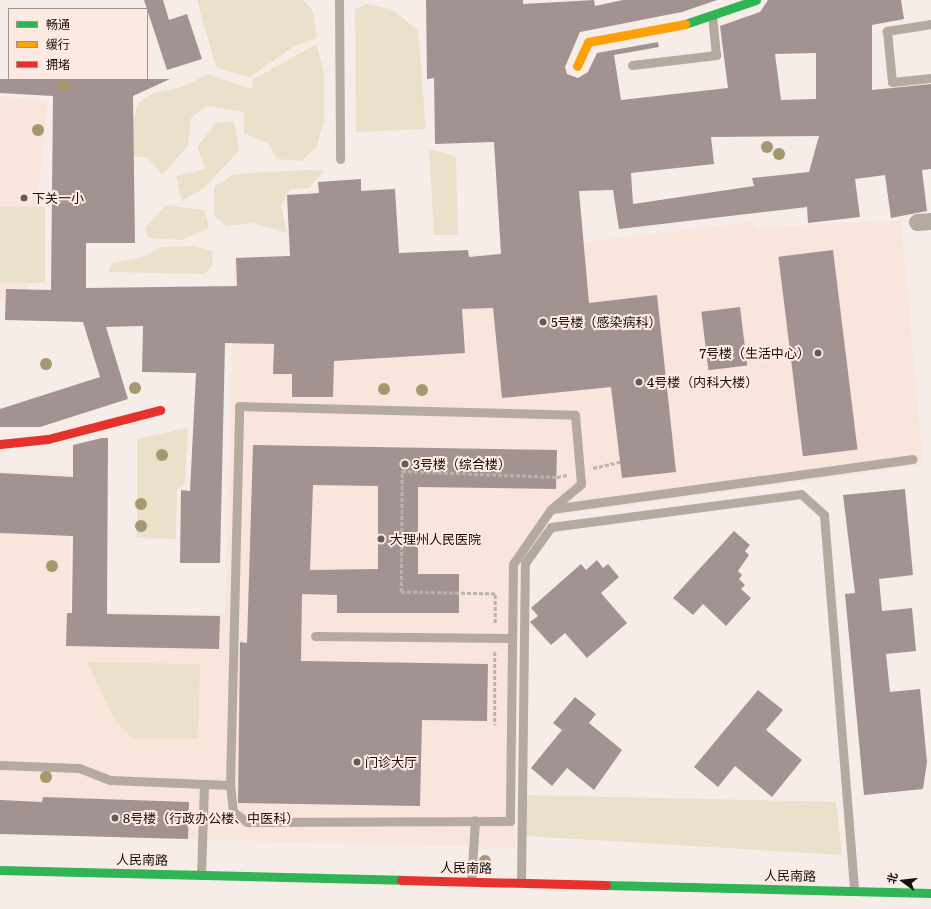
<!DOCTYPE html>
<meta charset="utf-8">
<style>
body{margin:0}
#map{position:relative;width:931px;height:909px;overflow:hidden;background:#f6ede9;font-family:Literata,"Noto Sans SC",serif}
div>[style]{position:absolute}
.built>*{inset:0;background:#f9e5dc;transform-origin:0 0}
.green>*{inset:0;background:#ebe1ca;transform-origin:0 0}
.building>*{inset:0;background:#a29392;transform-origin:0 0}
.path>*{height:2.5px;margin-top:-1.25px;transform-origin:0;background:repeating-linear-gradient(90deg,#bab2ad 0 4px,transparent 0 6px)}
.lane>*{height:9px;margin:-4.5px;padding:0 4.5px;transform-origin:4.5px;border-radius:4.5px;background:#b5aaa0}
.street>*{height:17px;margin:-8.5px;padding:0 8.5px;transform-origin:8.5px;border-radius:8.5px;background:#b5aaa0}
.fast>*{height:9px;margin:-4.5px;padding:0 4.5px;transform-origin:4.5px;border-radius:4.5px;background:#30b455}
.slow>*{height:9px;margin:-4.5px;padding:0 4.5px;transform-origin:4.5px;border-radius:4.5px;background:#ff9f0a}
.jam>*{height:9px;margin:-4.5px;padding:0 4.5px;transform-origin:4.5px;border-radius:4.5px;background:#e5322d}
.trees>*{width:12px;height:12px;margin:-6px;border-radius:50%;background:#a5976e}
.dots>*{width:11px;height:11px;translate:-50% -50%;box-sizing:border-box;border:2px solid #fceae3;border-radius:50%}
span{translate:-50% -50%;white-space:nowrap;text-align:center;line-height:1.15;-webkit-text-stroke:4px #fceae3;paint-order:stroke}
.poi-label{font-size:13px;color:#170e0a}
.left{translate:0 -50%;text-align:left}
.right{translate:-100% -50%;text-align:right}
.street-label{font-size:13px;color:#170e0a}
.legend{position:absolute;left:8px;top:8px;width:140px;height:72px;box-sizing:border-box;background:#fceae3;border:1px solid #a0928c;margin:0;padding:5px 7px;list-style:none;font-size:12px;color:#170e0a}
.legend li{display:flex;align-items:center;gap:8px;height:20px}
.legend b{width:20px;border:1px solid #a0928c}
.north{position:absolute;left:883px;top:861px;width:40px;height:40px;-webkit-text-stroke:3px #fceae3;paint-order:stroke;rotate:285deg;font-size:11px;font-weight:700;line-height:16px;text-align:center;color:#170e0a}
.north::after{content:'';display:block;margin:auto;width:14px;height:18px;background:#170e0a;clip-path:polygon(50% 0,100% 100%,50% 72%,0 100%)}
</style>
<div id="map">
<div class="built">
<div style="left:0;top:96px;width:48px;height:203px;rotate:6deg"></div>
<div style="clip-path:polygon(901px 220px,923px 465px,551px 516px,520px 562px,515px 848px,0 834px,0 471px,70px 473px,69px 610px,225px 614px,234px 257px,485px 254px,751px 222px,758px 228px)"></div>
</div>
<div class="green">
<div style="clip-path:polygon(197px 0,303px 0,313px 11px,317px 38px,293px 47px,250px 77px,216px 68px)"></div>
<div style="clip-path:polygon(366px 4px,391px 9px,418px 30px,426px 129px,356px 132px,355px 9px)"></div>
<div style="clip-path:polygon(317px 44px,324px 74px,324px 122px,316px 148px,301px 161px,276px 159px,269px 144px,244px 133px,244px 112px,207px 106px,191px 118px,188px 146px,162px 175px,148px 158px,133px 156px,130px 132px,138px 103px,154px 93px,182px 87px,208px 74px,252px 89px,253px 79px)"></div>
<div style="clip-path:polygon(234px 121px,239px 151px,204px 188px,182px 201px,176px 176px,205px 169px,197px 147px,216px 123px)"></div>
<div style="clip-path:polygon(429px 149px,456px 156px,458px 235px,434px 235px)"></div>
<div style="clip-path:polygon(305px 170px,324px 171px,309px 188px,290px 189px,281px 206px,287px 233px,252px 223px,227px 226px,214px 216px,214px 187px,234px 174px)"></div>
<div style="clip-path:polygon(166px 205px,205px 210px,209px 228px,181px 240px,148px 238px,145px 228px)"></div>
<div style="left:0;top:207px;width:45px;height:76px"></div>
<div style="clip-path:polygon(195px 246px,213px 252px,212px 266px,205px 274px,108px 272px,112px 263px,143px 257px,161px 247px)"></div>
<div style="clip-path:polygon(188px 428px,185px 483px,177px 490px,176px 539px,137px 538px,137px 439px)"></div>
<div style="clip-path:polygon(87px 662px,200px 664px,198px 739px,132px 738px,115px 721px)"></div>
<div style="clip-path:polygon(526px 795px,836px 802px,842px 855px,526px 836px)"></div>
</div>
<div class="building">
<div style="clip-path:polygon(144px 0,163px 0,169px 20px,187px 14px,202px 59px,167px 70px)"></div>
<div style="clip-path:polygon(evenodd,426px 0,523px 0,523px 4px,594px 0,595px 6px,623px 0,717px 0,682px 12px,580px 32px,565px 67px,567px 74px,578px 78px,588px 72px,597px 53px,658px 42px,659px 47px,614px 55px,621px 100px,728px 88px,720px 26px,760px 12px,768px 0,901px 0,904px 19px,872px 25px,872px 90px,931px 84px,931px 169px,922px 170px,927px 211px,891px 218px,885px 175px,855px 179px,860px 217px,808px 223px,807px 207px,619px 229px,613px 190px,579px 191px,589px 303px,657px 295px,676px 472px,622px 478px,611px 387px,502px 398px,493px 308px,462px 309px,465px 353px,334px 361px,333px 397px,292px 397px,292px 374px,273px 374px,274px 344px,225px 343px,220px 563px,180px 563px,181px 490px,190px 491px,196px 373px,142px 372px,143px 326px,106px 327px,128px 399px,40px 427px,0 427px,0 409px,100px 377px,83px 322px,5px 320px,6px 289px,51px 290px,53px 96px,0 93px,0 79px,170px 79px,133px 96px,135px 243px,86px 243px,86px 288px,237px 286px,236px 258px,290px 256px,287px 195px,319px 193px,318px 182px,361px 179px,361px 191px,395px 189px,399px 253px,468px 250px,469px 257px,501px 254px,494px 142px,435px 144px,434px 78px,427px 79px,426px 0,816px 53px,816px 99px,781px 100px,775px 54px,816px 53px,426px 0,819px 136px,809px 172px,752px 178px,754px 186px,633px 204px,631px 173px,714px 164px,711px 137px,819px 136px)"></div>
<div style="left:833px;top:250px;width:201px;height:55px;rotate:83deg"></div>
<div style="left:740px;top:307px;width:59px;height:39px;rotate:83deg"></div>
<div style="clip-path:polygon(102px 438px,108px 438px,107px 614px,220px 616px,219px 649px,66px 646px,67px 613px,72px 613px,73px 536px,0 533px,0 473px,73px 477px,73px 445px)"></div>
<div style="clip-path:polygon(evenodd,253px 445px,557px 450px,556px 489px,418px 487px,418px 574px,459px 574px,459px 613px,337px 613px,337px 595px,302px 594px,301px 661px,488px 664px,487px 721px,422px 720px,420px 806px,238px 803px,240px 642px,247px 643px,253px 445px,313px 485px,378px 486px,378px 569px,310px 570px,313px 485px)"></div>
<div style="clip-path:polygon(905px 489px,913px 575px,879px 579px,882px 611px,912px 608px,916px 651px,886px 654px,890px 692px,920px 689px,927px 762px,923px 789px,864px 795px,845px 594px,855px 593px,843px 495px)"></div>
<div style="clip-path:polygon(734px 531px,750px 545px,745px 551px,749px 555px,738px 571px,742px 575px,739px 579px,745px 585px,741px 589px,751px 598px,726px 626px,703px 604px,693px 615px,673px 598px)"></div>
<div style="clip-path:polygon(597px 560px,603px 568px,608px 564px,619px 577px,601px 593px,627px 623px,587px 658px,565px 633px,551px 645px,530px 622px,538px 616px,531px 608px,581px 564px,586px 570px)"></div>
<div style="clip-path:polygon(758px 690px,783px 710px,766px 730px,802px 760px,772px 797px,735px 766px,718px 787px,694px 767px)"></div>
<div style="clip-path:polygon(575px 697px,596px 714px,589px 723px,622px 750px,594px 790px,567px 768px,552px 786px,531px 768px,562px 730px,553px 723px)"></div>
<div style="clip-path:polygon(43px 797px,189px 802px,188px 839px,0 834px,0 800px,42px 802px)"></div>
</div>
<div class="path">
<div style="left:593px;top:468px;width:28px;rotate:-13deg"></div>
<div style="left:495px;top:623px;width:29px;rotate:-90deg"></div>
<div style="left:495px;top:594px;width:94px;rotate:-178.8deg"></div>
<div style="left:401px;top:592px;width:121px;rotate:-89.5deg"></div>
<div style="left:402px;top:471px;width:155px;rotate:2.2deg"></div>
<div style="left:557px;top:477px;width:10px;rotate:-11deg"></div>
<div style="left:495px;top:652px;width:73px;rotate:90deg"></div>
</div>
<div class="lane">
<div style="left:339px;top:0;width:159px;rotate:89.6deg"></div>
<div style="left:931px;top:24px;width:45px;rotate:171deg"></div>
<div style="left:887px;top:31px;width:51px;rotate:84.4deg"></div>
<div style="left:892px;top:82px;width:39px;rotate:-6deg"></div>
<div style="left:632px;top:65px;width:85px;rotate:-6.8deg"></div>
<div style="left:716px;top:55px;width:40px;rotate:-95.7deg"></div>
<div style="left:239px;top:406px;width:336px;rotate:1.5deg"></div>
<div style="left:575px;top:415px;width:69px;rotate:85deg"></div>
<div style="left:581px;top:484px;width:39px;rotate:140deg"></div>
<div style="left:551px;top:509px;width:67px;rotate:124.6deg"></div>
<div style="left:513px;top:564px;width:257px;rotate:90.7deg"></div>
<div style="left:510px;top:821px;width:263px;rotate:179.8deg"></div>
<div style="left:247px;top:822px;width:17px;rotate:-144deg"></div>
<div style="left:233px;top:812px;width:27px;rotate:-96deg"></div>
<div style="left:230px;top:785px;width:379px;rotate:-88.6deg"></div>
<div style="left:552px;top:509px;width:364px;rotate:-7.9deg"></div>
<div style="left:315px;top:636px;width:197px;rotate:0.6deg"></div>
<div style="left:0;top:765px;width:79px;rotate:2.2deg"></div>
<div style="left:79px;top:768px;width:34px;rotate:21deg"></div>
<div style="left:111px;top:780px;width:119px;rotate:2.4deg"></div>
<div style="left:201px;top:875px;width:90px;rotate:-88.1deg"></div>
<div style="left:471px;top:881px;width:61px;rotate:-86.2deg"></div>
<div style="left:521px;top:882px;width:319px;rotate:-89.3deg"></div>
<div style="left:525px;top:563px;width:44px;rotate:-54.2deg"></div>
<div style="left:551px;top:527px;width:252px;rotate:-7.5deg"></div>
<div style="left:801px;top:494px;width:31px;rotate:42deg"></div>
<div style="left:824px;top:515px;width:377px;rotate:85.4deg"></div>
</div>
<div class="street">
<div style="left:917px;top:222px;width:14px;rotate:-4deg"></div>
</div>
<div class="fast">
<div style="left:685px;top:24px;width:75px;rotate:-18.7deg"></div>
<div style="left:0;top:870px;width:401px;rotate:1.4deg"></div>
<div style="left:606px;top:885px;width:325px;rotate:1.4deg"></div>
</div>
<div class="slow">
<div style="left:577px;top:66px;width:26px;rotate:-65deg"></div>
<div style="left:588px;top:42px;width:99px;rotate:-10.5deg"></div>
</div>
<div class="jam">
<div style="left:0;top:444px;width:48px;rotate:-5.9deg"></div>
<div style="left:48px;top:439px;width:116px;rotate:-14.5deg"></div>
<div style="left:401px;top:880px;width:205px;rotate:1.4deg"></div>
</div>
<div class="trees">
<div style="left:64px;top:86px"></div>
<div style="left:38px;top:130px"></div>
<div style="left:767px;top:147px"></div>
<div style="left:779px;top:154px"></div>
<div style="left:46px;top:364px"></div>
<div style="left:135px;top:388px"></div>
<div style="left:384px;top:389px"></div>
<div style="left:422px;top:390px"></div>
<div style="left:162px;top:455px"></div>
<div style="left:141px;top:504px"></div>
<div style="left:141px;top:526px"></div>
<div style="left:52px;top:566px"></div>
<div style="left:46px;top:777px"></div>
<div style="left:485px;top:861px"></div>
</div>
<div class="dots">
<div style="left:24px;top:198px;background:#655c58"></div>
<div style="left:543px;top:322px;background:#655c58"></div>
<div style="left:818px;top:353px;background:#655c58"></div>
<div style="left:639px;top:382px;background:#655c58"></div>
<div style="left:405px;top:464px;background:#655c58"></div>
<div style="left:381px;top:539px;background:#655c58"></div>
<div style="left:357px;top:762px;background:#655c58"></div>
<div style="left:115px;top:818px;background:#655c58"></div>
</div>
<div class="poi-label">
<span class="left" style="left:32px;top:198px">下关一小</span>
<span class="left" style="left:551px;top:322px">5号楼（感染病科）</span>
<span class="right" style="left:810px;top:353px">7号楼（生活中心）</span>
<span class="left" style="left:647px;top:382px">4号楼（内科大楼）</span>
<span class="left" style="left:413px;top:464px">3号楼（综合楼）</span>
<span class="left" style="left:390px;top:539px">大理州人民医院</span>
<span class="left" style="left:365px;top:762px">门诊大厅</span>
<span class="left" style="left:123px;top:818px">8号楼（行政办公楼、中医科）</span>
</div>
<div class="street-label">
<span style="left:142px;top:860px;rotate:1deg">人民南路</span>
<span style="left:466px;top:868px;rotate:1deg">人民南路</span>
<span style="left:790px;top:876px;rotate:1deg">人民南路</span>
</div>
<ul class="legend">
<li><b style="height:5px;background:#30b455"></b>畅通</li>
<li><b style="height:5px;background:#ff9f0a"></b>缓行</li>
<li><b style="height:5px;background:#e5322d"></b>拥堵</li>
</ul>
<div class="north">北</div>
</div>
